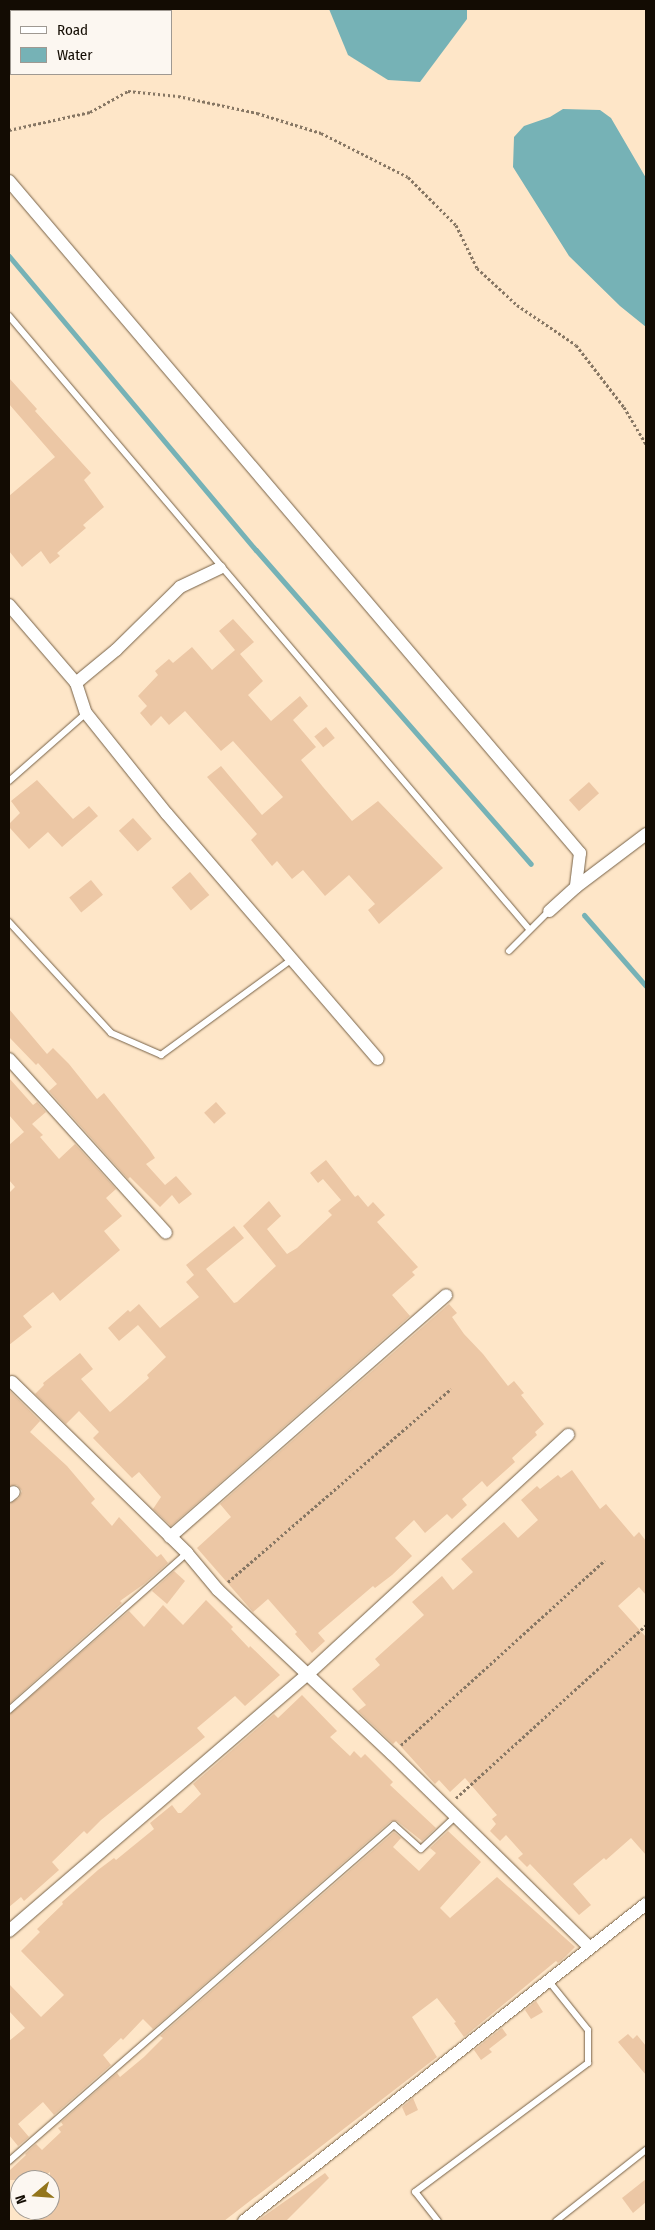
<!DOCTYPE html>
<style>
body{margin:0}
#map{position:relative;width:655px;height:2230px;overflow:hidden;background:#fee6c8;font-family:"Fira Sans Condensed",sans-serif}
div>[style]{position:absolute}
.water>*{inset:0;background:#76b2b6}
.stream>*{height:5px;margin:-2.5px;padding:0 2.5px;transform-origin:2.5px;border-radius:2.5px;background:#76b2b6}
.building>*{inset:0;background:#ecc7a5;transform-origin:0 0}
.path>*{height:3px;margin-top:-1.5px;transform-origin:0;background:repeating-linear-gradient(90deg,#877764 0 2.5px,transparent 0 5px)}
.roads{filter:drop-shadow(0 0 1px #766147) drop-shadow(0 0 1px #766147)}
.service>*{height:6px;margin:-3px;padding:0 3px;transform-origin:3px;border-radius:3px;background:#fff}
.minor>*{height:12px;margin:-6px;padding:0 6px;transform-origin:6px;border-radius:6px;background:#fff}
span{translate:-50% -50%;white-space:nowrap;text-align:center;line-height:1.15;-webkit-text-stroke:4.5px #fcf7f1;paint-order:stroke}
.frame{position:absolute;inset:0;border:10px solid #130c03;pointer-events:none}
.legend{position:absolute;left:10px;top:10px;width:162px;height:65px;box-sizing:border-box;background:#fcf7f1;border:1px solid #9f9992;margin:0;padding:6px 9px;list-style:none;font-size:15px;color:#130c03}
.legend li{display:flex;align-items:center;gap:10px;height:25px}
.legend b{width:25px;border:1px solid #9f9992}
.north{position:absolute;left:10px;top:2170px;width:50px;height:50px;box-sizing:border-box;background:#fcf7f1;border:1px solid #9f9992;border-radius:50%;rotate:252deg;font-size:14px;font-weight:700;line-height:20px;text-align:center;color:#130c03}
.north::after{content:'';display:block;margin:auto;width:18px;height:22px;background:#93751c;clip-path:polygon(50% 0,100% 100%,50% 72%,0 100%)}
</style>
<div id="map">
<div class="water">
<div style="clip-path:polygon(329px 9px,467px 9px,467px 19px,420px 82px,388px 80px,348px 55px)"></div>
<div style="clip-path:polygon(563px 109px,600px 110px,611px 118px,646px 178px,646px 327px,620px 306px,569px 256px,513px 167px,514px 137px,524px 126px,550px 117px)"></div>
</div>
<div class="stream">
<div style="left:9px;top:256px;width:384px;rotate:50deg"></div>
<div style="left:256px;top:550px;width:417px;rotate:48.8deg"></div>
<div style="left:584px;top:915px;width:94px;rotate:48.9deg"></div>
</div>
<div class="building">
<div style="clip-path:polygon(9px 378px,37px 409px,35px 411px,91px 473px,84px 480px,104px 507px,83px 525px,86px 528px,57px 553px,60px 556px,50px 564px,41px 551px,22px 567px,9px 551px,9px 496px,55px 457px,9px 404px)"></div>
<div style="clip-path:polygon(233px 619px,254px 642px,240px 654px,263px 681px,248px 695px,271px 721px,300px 696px,308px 706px,293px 720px,316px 747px,301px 760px,323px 787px,352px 821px,378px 801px,443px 868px,379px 924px,368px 910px,375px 904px,349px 875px,325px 896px,303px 870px,292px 879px,277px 861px,272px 866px,251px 840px,257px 834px,207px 777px,221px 766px,262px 815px,283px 797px,233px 741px,221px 751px,185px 711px,169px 725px,161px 716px,151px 726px,140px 713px,147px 706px,138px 696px,158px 675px,155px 671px,169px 659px,173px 663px,192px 647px,212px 670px,235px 650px,219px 631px)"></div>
<div style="left:326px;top:727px;width:14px;height:15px;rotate:51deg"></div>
<div style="clip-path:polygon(37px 780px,73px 819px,89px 806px,98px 816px,62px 847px,48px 832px,29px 849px,9px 827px,9px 824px,20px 813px,11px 801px)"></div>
<div style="left:589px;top:782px;width:15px;height:27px;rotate:48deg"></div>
<div style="left:133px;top:818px;width:28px;height:19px;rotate:48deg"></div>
<div style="left:190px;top:872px;width:30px;height:24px;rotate:50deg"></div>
<div style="left:91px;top:880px;width:19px;height:28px;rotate:51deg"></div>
<div style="clip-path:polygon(9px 1009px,47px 1054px,53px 1048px,69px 1064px,97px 1099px,104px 1093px,149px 1149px,155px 1158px,146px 1164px,165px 1185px,176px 1176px,192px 1194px,179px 1204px,172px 1195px,160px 1207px,130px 1177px,128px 1179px,49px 1091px,57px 1084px,38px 1063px,36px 1065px,9px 1037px)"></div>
<div style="clip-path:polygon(9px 1078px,33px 1105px,37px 1102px,46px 1112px,32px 1124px,43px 1135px,40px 1137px,59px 1159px,75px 1144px,116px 1189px,106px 1198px,122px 1216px,104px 1231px,120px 1250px,60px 1301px,53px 1292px,23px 1316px,32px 1327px,9px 1345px,9px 1193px,15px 1187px,9px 1180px,9px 1145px,24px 1132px,9px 1115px)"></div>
<div style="left:216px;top:1102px;width:15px;height:16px;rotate:48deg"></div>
<div style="clip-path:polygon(326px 1160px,355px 1197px,358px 1195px,368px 1207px,373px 1202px,385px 1215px,377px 1222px,418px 1267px,412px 1272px,415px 1275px,392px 1295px,410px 1316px,171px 1526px,153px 1509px,161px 1497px,139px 1472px,132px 1478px,93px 1438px,99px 1432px,79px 1411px,66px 1424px,35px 1394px,44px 1385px,43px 1383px,80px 1353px,93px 1369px,81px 1379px,110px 1412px,121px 1403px,149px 1378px,147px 1375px,166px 1357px,138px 1325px,119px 1341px,108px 1328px,128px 1310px,130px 1312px,139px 1304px,160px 1328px,199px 1297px,186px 1282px,194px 1275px,186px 1265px,234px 1226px,244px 1238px,206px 1269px,234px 1303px,237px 1302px,276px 1266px,243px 1226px,269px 1201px,281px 1216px,267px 1229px,287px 1254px,297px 1248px,332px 1215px,328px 1211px,341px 1200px,323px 1179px,318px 1183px,310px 1173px)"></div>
<div style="clip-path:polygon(449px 1304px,457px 1313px,452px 1317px,464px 1334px,483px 1354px,508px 1386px,514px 1381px,524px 1393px,521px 1395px,544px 1424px,535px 1432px,537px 1435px,512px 1458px,515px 1462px,487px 1487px,482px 1481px,462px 1499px,467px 1505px,452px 1519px,447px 1514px,425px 1533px,414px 1520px,395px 1538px,412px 1556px,392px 1575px,375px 1588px,373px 1586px,318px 1633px,325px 1641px,312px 1653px,295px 1634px,297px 1632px,268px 1599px,253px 1612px,197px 1548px,231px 1517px,220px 1504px)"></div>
<div style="clip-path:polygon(9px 1390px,40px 1421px,30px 1432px,67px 1466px,95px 1499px,91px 1503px,112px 1526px,119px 1517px,157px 1557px,161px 1554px,168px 1563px,144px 1584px,120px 1601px,122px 1603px,9px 1704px,9px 1504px,19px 1498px,22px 1491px,17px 1485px,9px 1486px)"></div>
<div style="clip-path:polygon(572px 1470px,600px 1509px,606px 1504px,634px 1537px,639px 1532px,646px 1541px,646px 1595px,639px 1587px,618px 1606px,646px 1637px,646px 1855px,631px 1838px,606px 1860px,604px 1858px,573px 1884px,591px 1905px,579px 1915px,530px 1864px,527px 1867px,518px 1858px,523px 1854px,506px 1835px,500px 1841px,490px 1831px,496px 1824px,492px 1819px,497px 1815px,465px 1778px,450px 1792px,439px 1780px,435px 1784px,396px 1741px,393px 1744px,358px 1711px,366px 1705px,352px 1689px,380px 1665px,375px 1659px,424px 1615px,412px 1602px,442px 1576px,453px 1590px,473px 1572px,461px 1559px,504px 1522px,518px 1538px,538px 1520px,521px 1500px,537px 1486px,540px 1489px,558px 1475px,561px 1478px)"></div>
<div style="clip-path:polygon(174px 1571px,185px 1581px,167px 1604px,152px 1591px)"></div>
<div style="clip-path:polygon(206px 1600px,233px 1627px,231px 1629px,249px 1648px,250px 1646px,280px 1675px,245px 1706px,235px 1696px,197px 1728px,205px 1737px,101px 1820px,87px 1834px,84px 1831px,52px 1862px,59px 1870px,24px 1901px,21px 1897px,9px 1907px,9px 1715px,129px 1611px,144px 1627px,163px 1605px,183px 1625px)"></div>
<div style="clip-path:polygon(302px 1695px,337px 1731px,330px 1737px,350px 1756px,354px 1751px,361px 1758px,365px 1754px,393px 1782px,390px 1785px,436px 1828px,422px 1841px,397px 1821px,391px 1821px,153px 2029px,143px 2019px,123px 2040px,121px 2038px,103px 2055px,111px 2065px,54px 2115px,43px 2102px,18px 2124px,29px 2137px,18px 2146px,9px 2135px,9px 2041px,25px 2028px,9px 2011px,9px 1984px,41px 2017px,64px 1995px,21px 1951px,40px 1932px,37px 1929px,63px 1904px,62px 1902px,98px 1870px,114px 1858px,116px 1860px,154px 1829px,150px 1823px,172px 1805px,178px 1813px,181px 1813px,201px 1794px,193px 1784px,274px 1714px,278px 1718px)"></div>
<div style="clip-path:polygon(448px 1831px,481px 1862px,440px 1908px,450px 1918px,497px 1877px,575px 1947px,564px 1958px,558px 1963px,556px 1961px,464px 2037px,454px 2023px,456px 2022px,437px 1998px,412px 2017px,437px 2057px,224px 2221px,38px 2221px,56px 2204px,50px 2196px,50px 2172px,39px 2180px,9px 2180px,9px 2171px,26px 2155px,25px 2154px,36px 2144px,42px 2150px,61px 2132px,58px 2128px,63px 2125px,61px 2122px,117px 2073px,120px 2077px,144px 2057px,163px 2038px,160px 2036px,394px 1832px,401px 1838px,393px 1847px,419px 1871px,436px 1853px,430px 1848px)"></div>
<div style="clip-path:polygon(536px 2001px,543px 2012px,531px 2019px,525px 2010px)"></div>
<div style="clip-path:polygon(502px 2028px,507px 2035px,489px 2049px,492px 2052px,481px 2060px,474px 2050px)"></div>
<div style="clip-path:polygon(628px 2034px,633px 2039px,637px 2035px,646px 2046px,646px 2075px,618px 2042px)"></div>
<div style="clip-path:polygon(413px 2098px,418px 2110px,406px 2116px,402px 2107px)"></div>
<div style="clip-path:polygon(325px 2173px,329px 2178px,286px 2221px,257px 2221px)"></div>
<div style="clip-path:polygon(646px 2179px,646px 2202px,633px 2213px,622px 2198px)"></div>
</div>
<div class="path">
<div style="left:9px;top:130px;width:83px;rotate:-12.5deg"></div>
<div style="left:90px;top:112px;width:43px;rotate:-28.9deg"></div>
<div style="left:128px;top:91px;width:50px;rotate:5.7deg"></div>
<div style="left:178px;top:96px;width:81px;rotate:12.1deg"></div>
<div style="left:257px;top:113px;width:67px;rotate:17.4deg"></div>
<div style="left:321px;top:133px;width:97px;rotate:26.8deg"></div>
<div style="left:408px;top:177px;width:68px;rotate:45deg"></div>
<div style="left:456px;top:225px;width:48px;rotate:64deg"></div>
<div style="left:477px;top:268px;width:54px;rotate:42.8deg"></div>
<div style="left:517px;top:305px;width:71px;rotate:34.1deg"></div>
<div style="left:576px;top:345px;width:78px;rotate:52.3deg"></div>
<div style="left:624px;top:407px;width:43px;rotate:59.3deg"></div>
<div style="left:228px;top:1582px;width:295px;rotate:-40.9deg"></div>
<div style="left:401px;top:1745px;width:275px;rotate:-42.2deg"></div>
<div style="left:456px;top:1798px;width:257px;rotate:-42.3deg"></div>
</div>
<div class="roads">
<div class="service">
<div style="left:9px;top:316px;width:804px;rotate:49.69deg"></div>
<div style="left:9px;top:781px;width:103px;rotate:-41.4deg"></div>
<div style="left:9px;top:922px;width:151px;rotate:47.4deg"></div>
<div style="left:111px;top:1033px;width:55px;rotate:23.7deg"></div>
<div style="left:161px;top:1055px;width:162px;rotate:-36.2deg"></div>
<div style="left:509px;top:951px;width:57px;rotate:-45deg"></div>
<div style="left:9px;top:1710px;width:237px;rotate:-41.4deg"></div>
<div style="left:9px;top:2161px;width:511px;rotate:-41.11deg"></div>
<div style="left:394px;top:1825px;width:36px;rotate:42deg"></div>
<div style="left:421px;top:1849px;width:48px;rotate:-43.3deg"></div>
<div style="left:438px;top:2221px;width:37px;rotate:-128deg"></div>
<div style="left:415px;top:2192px;width:216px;rotate:-36.7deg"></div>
<div style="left:588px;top:2063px;width:33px;rotate:-90deg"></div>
<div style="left:588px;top:2030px;width:64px;rotate:-128.7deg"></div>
<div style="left:556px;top:2221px;width:115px;rotate:-38.3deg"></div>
</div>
<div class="minor">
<div style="left:9px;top:181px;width:882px;rotate:49.65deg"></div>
<div style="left:580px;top:853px;width:34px;rotate:97deg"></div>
<div style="left:576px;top:887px;width:36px;rotate:138deg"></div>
<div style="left:9px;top:605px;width:103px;rotate:49.3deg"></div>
<div style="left:76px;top:683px;width:32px;rotate:72deg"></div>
<div style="left:86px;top:713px;width:129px;rotate:51.3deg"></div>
<div style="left:167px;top:814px;width:323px;rotate:49.3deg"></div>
<div style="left:76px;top:683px;width:52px;rotate:-39.5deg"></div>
<div style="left:116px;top:650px;width:90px;rotate:-44.5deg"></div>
<div style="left:180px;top:587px;width:44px;rotate:-25.4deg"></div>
<div style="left:576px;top:887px;width:88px;rotate:-37.1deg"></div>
<div style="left:9px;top:1059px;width:234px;rotate:47.9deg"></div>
<div style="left:12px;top:1382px;width:245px;rotate:44.3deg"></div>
<div style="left:187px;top:1553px;width:48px;rotate:50deg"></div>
<div style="left:218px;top:1590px;width:239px;rotate:43.3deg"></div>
<div style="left:392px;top:1754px;width:276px;rotate:44.4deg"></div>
<div style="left:9px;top:1496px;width:6px;rotate:-39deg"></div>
<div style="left:170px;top:1537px;width:367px;rotate:-41.2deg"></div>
<div style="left:9px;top:1931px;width:393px;rotate:-40.7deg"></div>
<div style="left:307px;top:1675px;width:355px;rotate:-42.6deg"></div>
<div style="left:244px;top:2221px;width:512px;rotate:-38.26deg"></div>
</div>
</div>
<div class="frame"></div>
<ul class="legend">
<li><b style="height:6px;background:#fff"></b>Road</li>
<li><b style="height:14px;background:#76b2b6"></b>Water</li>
</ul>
<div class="north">N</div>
</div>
